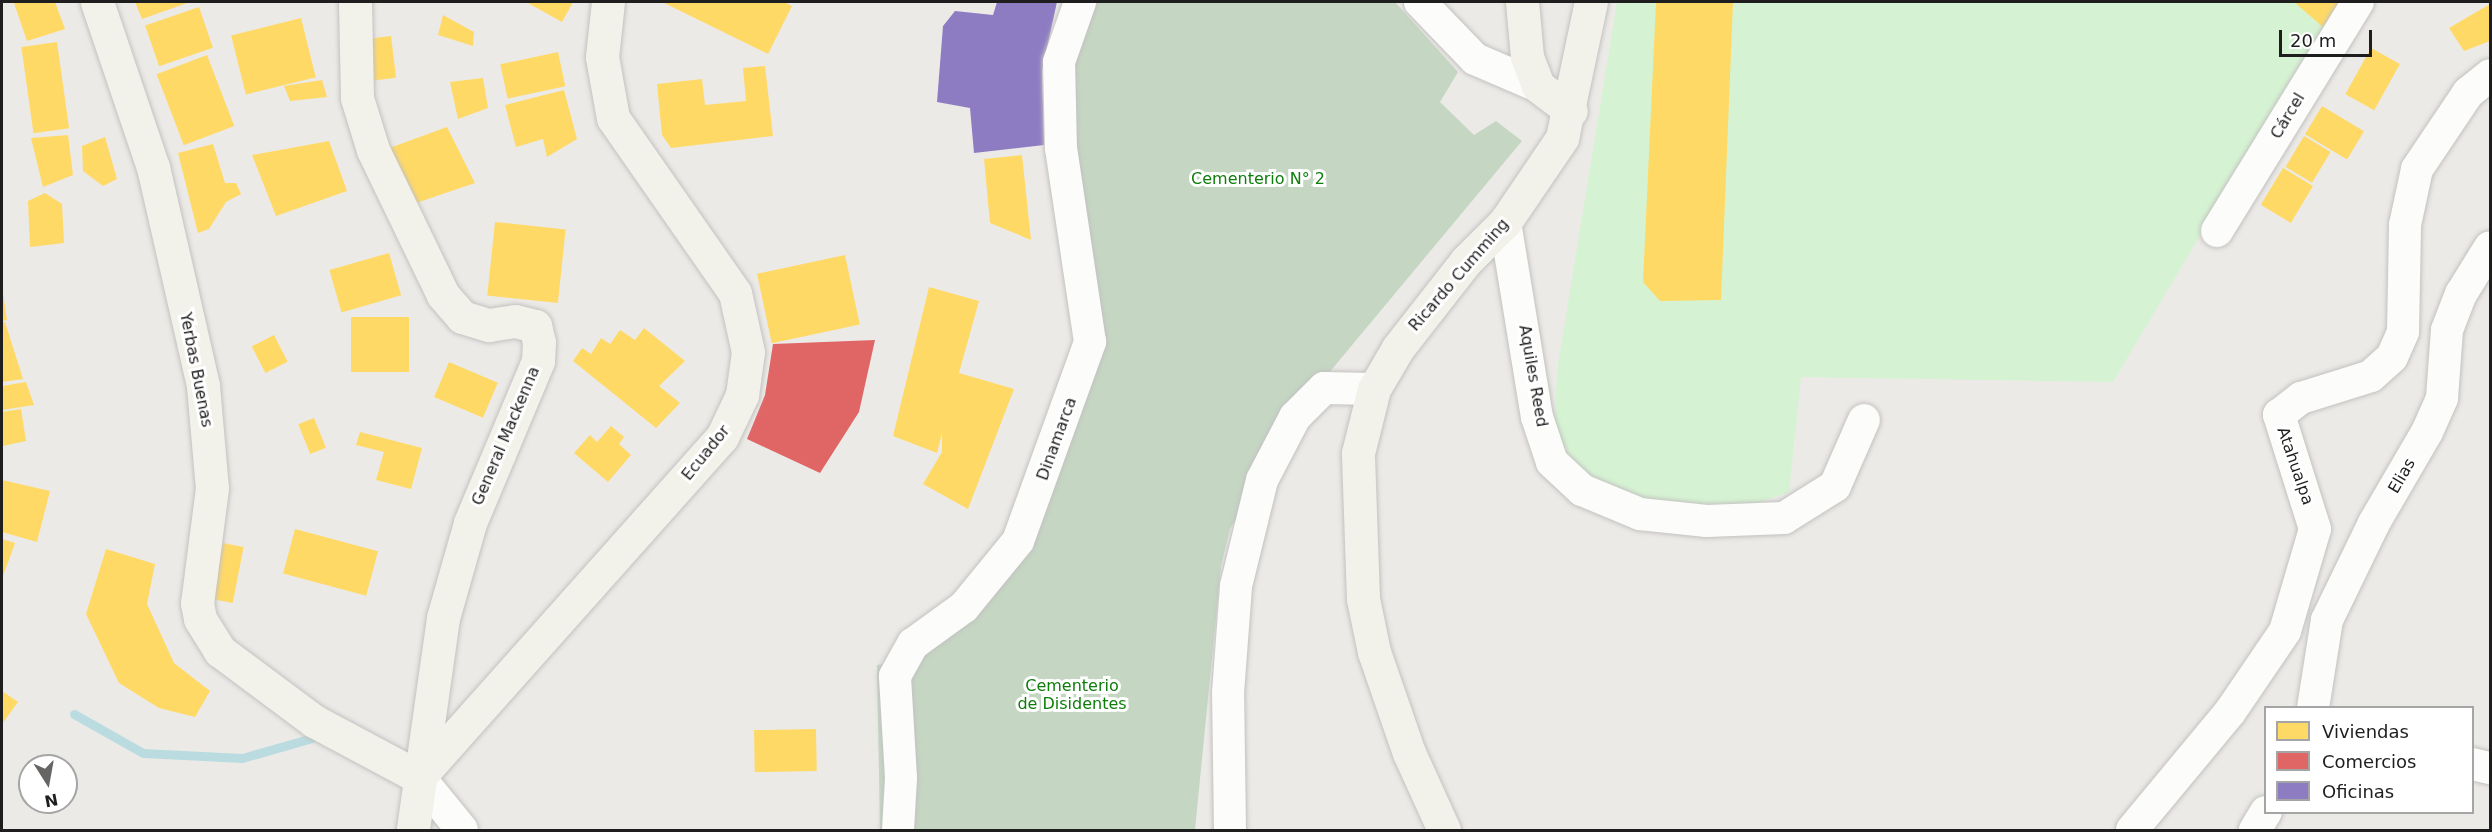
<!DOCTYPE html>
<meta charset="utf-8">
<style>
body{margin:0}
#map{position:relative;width:2492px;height:832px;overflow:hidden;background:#eceae7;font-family:"DejaVu Sans",sans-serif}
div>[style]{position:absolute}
.cemetery>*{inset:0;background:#c5d7c3}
.park>*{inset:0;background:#d5f3d2}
.homes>*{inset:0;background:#ffd966;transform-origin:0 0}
.shops>*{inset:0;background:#e06666}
.offices>*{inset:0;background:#8e7cc3}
.stream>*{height:9px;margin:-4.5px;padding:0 4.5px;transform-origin:4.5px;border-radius:4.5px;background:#badce0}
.roads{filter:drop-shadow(0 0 2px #c3c2c1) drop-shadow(0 0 2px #c3c2c1)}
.street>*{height:32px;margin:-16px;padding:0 16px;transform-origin:16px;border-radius:16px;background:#fcfcfb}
.secondary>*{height:33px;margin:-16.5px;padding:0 16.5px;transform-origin:16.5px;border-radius:16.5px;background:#f3f2ea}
span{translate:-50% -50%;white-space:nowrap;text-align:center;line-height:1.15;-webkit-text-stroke:6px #fff;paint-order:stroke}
.street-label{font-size:16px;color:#1e1e1e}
.park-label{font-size:16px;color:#0e7d0b}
.frame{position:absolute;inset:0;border:3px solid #1e1e1e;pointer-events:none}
.legend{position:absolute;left:2264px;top:706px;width:210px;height:108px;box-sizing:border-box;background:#fff;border:2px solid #a5a5a5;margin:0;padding:8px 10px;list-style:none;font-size:18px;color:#1e1e1e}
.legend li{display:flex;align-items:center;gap:12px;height:30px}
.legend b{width:30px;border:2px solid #a5a5a5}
.north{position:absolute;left:18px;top:754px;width:60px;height:60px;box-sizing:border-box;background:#fff;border:2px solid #a5a5a5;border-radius:50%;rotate:169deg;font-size:16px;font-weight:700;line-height:24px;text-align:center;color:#1e1e1e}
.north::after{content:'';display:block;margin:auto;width:21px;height:27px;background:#666564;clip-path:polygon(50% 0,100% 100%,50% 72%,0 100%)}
.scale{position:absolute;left:2279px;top:30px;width:93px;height:27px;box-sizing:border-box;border:3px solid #1e1e1e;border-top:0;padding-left:8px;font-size:18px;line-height:21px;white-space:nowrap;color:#1e1e1e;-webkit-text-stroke:4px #fff;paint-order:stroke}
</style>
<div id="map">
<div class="cemetery">
<div style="clip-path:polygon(1098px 2px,1395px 2px,1458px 72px,1440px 102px,1474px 135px,1496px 121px,1522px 141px,1313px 392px,1230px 529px,1221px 566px,1195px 830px,880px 830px,877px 665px,922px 659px,979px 596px,1089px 325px,1071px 64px,1080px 28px)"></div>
</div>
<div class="park">
<div style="clip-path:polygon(1617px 2px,2339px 2px,2113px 382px,1801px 377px,1789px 492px,1749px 506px,1657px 509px,1590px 489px,1554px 441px,1557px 371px)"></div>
</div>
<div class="homes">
<div style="clip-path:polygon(55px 2px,65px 29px,27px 41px,14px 3px)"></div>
<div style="clip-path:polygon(135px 2px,190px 2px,142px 19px)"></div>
<div style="clip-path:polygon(526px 2px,573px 2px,562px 22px)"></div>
<div style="clip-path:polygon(662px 2px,784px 2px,792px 6px,768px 54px)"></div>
<div style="clip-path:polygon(1656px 2px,1733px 2px,1721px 300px,1660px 301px,1643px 282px)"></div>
<div style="clip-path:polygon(2294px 2px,2339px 2px,2323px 27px)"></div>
<div style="clip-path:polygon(2490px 4px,2490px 41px,2464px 51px,2449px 28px)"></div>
<div style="left:199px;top:7px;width:43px;height:57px;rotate:71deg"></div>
<div style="clip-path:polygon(443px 15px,474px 32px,473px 46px,438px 35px)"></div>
<div style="left:301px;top:18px;width:61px;height:72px;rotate:76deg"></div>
<div style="left:391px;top:36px;width:42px;height:31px;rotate:83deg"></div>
<div style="left:57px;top:42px;width:87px;height:36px;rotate:82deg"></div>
<div style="left:2371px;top:48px;width:33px;height:53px;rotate:29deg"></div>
<div style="left:558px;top:52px;width:35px;height:59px;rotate:78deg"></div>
<div style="left:207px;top:55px;width:76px;height:54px;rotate:69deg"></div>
<div style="clip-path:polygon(765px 66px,773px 136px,671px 148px,662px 135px,657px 84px,702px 79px,705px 105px,746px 101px,743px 68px)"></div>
<div style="clip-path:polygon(483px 78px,488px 108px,458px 119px,450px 82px)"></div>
<div style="clip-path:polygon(322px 80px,327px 97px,290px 101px,284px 86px)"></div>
<div style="clip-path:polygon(564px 90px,577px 139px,547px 157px,543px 139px,516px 147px,505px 105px)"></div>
<div style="left:2322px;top:106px;width:49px;height:33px;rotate:31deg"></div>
<div style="clip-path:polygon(447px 127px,475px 183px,416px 203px,384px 150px)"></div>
<div style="clip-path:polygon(68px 135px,73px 175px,43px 187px,31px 138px)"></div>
<div style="left:2304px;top:136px;width:31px;height:36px;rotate:31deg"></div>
<div style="clip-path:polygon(105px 137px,117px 179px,103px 186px,83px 171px,82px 146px)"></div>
<div style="clip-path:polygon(329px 141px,347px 191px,276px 216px,252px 155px)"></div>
<div style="clip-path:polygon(213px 144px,225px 183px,236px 183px,241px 194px,226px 202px,209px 229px,198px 233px,178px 153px)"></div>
<div style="clip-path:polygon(1022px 155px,1031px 240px,990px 223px,984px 159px)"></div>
<div style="left:2283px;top:168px;width:35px;height:43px;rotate:31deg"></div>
<div style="clip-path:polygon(45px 193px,62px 204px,64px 243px,30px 247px,28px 201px)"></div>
<div style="left:495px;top:222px;width:71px;height:74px;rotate:6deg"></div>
<div style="left:389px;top:253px;width:44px;height:62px;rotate:74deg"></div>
<div style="left:845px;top:255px;width:71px;height:90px;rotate:78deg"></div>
<div style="clip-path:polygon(2px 286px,7px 320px,2px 321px)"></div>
<div style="clip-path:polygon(929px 287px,979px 301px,959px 373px,1014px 389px,968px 509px,923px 484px,942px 452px,942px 433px,937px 453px,893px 436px)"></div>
<div style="left:351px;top:317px;width:58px;height:55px"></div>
<div style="clip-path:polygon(5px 322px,23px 379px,2px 382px,2px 323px)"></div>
<div style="clip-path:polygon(644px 328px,685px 361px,659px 386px,680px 403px,656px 428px,573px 361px,582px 348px,591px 354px,601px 338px,610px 344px,620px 330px,635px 340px)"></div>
<div style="left:274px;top:335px;width:30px;height:25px;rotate:63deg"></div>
<div style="left:449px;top:362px;width:53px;height:38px;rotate:23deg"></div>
<div style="clip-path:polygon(26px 382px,34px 405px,2px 410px,2px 386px)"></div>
<div style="clip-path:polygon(21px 409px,26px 441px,3px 446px,2px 412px)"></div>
<div style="left:314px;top:418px;width:32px;height:17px;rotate:68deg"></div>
<div style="clip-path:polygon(611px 426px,624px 437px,619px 444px,631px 455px,608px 482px,574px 453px,590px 435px,597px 442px)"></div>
<div style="clip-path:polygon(360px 432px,422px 448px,411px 489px,376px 480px,384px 452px,356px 445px)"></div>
<div style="clip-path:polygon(2px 480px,50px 491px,37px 542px,2px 532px)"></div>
<div style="left:295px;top:529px;width:86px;height:46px;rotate:15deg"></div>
<div style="clip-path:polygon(2px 539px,15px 543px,2px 579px)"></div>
<div style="left:223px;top:543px;width:21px;height:57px;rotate:11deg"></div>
<div style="clip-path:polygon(106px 549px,155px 564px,147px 604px,174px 663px,210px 691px,195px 717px,159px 708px,119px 683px,86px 614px)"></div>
<div style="clip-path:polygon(2px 691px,18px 702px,2px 724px)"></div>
<div style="left:816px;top:729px;width:42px;height:62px;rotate:89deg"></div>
</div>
<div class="shops">
<div style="clip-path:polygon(875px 340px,859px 412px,820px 473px,747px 439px,765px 395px,773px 344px)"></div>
</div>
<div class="offices">
<div style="clip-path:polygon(997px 2px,1057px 2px,1042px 71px,1044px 145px,974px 153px,970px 108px,937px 102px,943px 26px,955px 11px,993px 15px)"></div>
</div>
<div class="stream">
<div style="left:74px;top:714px;width:79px;rotate:29.5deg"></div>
<div style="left:143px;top:753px;width:99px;rotate:2.9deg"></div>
<div style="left:242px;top:758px;width:73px;rotate:-15.9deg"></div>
</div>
<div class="roads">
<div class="street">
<div style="left:1420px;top:2px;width:79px;rotate:46deg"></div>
<div style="left:1475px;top:59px;width:69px;rotate:23.2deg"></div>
<div style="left:1505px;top:222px;width:198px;rotate:80.7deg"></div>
<div style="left:1537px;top:417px;width:47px;rotate:71.6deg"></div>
<div style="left:1552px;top:462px;width:41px;rotate:43deg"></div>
<div style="left:1582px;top:490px;width:63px;rotate:22.5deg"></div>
<div style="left:1640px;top:514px;width:67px;rotate:6deg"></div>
<div style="left:1707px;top:521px;width:77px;rotate:-2.2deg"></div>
<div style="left:1784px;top:518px;width:60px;rotate:-32.1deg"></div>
<div style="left:1835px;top:486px;width:72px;rotate:-66.3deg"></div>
<div style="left:2217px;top:231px;width:269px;rotate:-58.4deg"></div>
<div style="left:2313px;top:708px;width:89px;rotate:-81deg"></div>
<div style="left:2327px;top:620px;width:108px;rotate:-64.1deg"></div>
<div style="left:2374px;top:523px;width:105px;rotate:-59.8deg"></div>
<div style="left:2427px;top:432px;width:37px;rotate:-66deg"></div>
<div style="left:2442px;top:398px;width:68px;rotate:-85.8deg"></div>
<div style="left:2447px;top:330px;width:39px;rotate:-69deg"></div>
<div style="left:2461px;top:294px;width:55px;rotate:-58.3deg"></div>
<div style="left:2472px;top:764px;width:18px;rotate:13deg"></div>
<div style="left:419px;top:777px;width:68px;rotate:50.9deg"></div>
<div style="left:898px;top:830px;width:52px;rotate:-86.7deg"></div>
<div style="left:901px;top:778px;width:102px;rotate:-93.4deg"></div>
<div style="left:895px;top:676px;width:37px;rotate:-61deg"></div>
<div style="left:913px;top:644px;width:63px;rotate:-36deg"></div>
<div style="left:964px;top:607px;width:85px;rotate:-50.7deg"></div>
<div style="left:1018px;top:541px;width:212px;rotate:-70.1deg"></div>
<div style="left:1090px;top:342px;width:195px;rotate:-98.5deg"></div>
<div style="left:1061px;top:149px;width:87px;rotate:-91.3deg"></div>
<div style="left:1059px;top:62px;width:64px;rotate:-70.7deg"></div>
<div style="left:1230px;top:830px;width:137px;rotate:-90.8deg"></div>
<div style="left:1228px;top:693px;width:107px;rotate:-85.7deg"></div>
<div style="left:1236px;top:586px;width:109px;rotate:-76.2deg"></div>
<div style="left:1262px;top:480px;width:71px;rotate:-62.4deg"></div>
<div style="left:1295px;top:417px;width:41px;rotate:-45deg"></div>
<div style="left:1324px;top:388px;width:50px;rotate:1.1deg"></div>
<div style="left:2132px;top:830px;width:153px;rotate:-50.3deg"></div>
<div style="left:2230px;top:712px;width:98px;rotate:-55.8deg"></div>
<div style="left:2285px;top:631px;width:106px;rotate:-73.6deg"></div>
<div style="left:2315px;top:529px;width:120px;rotate:-107.5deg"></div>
<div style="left:2279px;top:415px;width:28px;rotate:-38deg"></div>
<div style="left:2301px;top:398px;width:73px;rotate:-17.4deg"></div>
<div style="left:2371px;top:376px;width:28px;rotate:-42deg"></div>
<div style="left:2392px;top:357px;width:27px;rotate:-66deg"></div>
<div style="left:2403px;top:332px;width:107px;rotate:-88.9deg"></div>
<div style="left:2405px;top:225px;width:57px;rotate:-77.9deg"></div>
<div style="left:2417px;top:169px;width:92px;rotate:-56.1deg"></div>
<div style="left:2468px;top:93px;width:28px;rotate:-39deg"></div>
<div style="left:2255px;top:830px;width:21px;rotate:-59deg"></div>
</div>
<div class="secondary">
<div style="left:97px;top:2px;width:174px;rotate:71.3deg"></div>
<div style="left:153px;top:167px;width:225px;rotate:77.1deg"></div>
<div style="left:203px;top:386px;width:102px;rotate:85deg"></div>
<div style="left:212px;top:488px;width:116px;rotate:97.4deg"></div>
<div style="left:197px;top:603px;width:16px;rotate:79deg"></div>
<div style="left:200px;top:619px;width:38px;rotate:58deg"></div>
<div style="left:220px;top:651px;width:117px;rotate:36.7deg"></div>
<div style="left:314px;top:721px;width:119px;rotate:28.1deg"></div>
<div style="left:355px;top:2px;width:96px;rotate:88.8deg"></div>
<div style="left:357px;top:98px;width:54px;rotate:72.9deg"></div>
<div style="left:373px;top:150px;width:161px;rotate:64.2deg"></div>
<div style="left:443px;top:295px;width:29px;rotate:49deg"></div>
<div style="left:462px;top:317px;width:28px;rotate:17deg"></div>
<div style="left:489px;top:325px;width:26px;rotate:-9deg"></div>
<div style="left:515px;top:321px;width:21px;rotate:14deg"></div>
<div style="left:535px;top:326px;width:16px;rotate:76deg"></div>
<div style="left:539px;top:342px;width:19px;rotate:93deg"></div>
<div style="left:538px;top:361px;width:176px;rotate:112.8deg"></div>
<div style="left:470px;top:523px;width:99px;rotate:105.9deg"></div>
<div style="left:443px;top:618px;width:214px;rotate:98.1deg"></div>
<div style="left:1522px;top:2px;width:55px;rotate:84.8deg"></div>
<div style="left:1527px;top:57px;width:31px;rotate:69deg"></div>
<div style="left:1538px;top:86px;width:41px;rotate:37.1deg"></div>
<div style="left:419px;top:777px;width:455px;rotate:-48.3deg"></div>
<div style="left:722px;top:437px;width:47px;rotate:-64.5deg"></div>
<div style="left:742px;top:395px;width:43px;rotate:-82.1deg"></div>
<div style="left:748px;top:352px;width:60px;rotate:-102.4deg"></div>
<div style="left:735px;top:293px;width:213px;rotate:-124.9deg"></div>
<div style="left:613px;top:118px;width:62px;rotate:-100.2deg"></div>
<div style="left:602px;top:57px;width:55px;rotate:-83.8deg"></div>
<div style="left:1444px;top:830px;width:85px;rotate:-114.4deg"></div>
<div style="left:1409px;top:753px;width:107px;rotate:-109.1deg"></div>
<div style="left:1374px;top:652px;width:54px;rotate:-101.7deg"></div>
<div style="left:1363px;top:599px;width:146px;rotate:-92deg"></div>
<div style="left:1358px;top:453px;width:66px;rotate:-76deg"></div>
<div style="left:1374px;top:389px;width:48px;rotate:-59.7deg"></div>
<div style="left:1398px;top:348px;width:110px;rotate:-52deg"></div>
<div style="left:1466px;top:261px;width:55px;rotate:-45deg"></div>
<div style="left:1505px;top:222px;width:102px;rotate:-55.8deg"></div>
<div style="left:1562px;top:138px;width:139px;rotate:-78deg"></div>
</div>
</div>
<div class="street-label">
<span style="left:2288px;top:116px;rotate:-59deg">Cárcel</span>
<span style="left:1459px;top:275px;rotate:-49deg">Ricardo Cumming</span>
<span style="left:196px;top:370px;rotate:79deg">Yerbas Buenas</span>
<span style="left:1533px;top:376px;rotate:80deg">Aquiles Reed</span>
<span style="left:506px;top:436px;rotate:-67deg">General Mackenna</span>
<span style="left:1057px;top:439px;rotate:-70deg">Dinamarca</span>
<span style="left:706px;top:453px;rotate:-51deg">Ecuador</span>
<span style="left:2295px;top:466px;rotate:71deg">Atahualpa</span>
<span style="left:2402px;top:476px;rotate:-60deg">Elias</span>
</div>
<div class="park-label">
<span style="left:1258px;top:179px">Cementerio N° 2</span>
<span style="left:1072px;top:695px">Cementerio<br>de Disidentes</span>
</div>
<div class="frame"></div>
<ul class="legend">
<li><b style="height:16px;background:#ffd966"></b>Viviendas</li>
<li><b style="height:16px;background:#e06666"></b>Comercios</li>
<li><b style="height:16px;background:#8e7cc3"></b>Oficinas</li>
</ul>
<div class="north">N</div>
<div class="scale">20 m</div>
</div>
